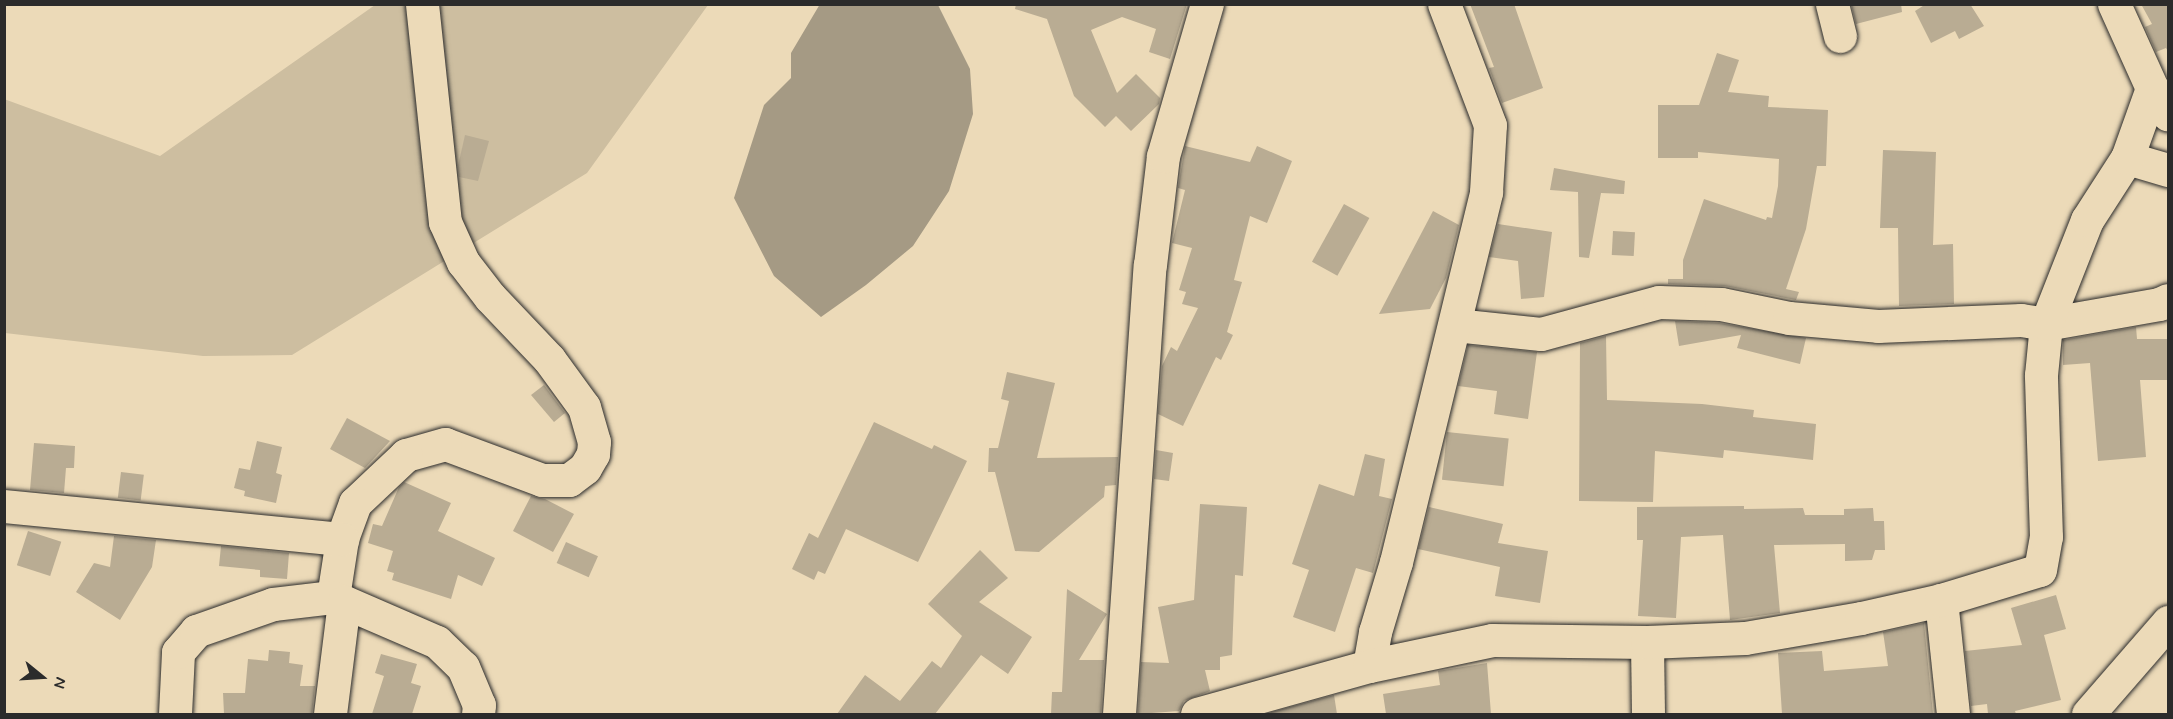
<!DOCTYPE html>
<style>
body{margin:0}
#map{position:relative;width:2173px;height:719px;overflow:hidden;background:#ecdab8;font-family:Mynerve,sans-serif}
div>[style]{position:absolute}
.green>*{inset:0;background:#cdbea0}
.water>*{inset:0;background:#a59a84}
.building>*{inset:0;background:#b9ac93;transform-origin:0 0}
.roads{filter:drop-shadow(0 0 2px #2b2b2b) drop-shadow(0 0 2px #2b2b2b)}
.minor>*{height:33px;margin:-16.5px;padding:0 16.5px;transform-origin:16.5px;border-radius:16.5px;background:#ecdab8}
span{translate:-50% -50%;white-space:nowrap;text-align:center;line-height:1.15;-webkit-text-stroke:6px #ecdab8;paint-order:stroke}
.frame{position:absolute;inset:0;border:6px solid #2b2b2b;pointer-events:none}
.north{position:absolute;left:12px;top:647px;width:60px;height:60px;-webkit-text-stroke:4px #ecdab8;paint-order:stroke;rotate:108deg;font-size:16px;font-weight:700;line-height:24px;text-align:center;color:#2b2b2b}
.north::after{content:'';display:block;margin:auto;width:21px;height:27px;background:#2b2b2b;clip-path:polygon(50% 0,100% 100%,50% 72%,0 100%)}
</style>
<div id="map">
<div class="green">
<div style="clip-path:polygon(375px 5px,708px 5px,587px 173px,292px 355px,203px 356px,5px 333px,4px 99px,160px 156px)"></div>
</div>
<div class="water">
<div style="clip-path:polygon(820px 4px,938px 5px,970px 69px,973px 114px,949px 191px,913px 246px,866px 285px,821px 317px,774px 276px,734px 198px,764px 105px,791px 78px,791px 53px)"></div>
</div>
<div class="building">
<div style="clip-path:polygon(1016px 4px,1187px 4px,1170px 59px,1149px 52px,1156px 29px,1122px 17px,1091px 30px,1117px 93px,1136px 74px,1160px 98px,1159px 104px,1131px 131px,1116px 116px,1105px 127px,1074px 96px,1047px 19px,1015px 9px)"></div>
<div style="clip-path:polygon(1470px 4px,1514px 4px,1543px 88px,1502px 103px,1489px 68px,1494px 67px)"></div>
<div style="clip-path:polygon(1851px 4px,1901px 4px,1902px 12px,1856px 24px)"></div>
<div style="clip-path:polygon(1926px 4px,1970px 4px,1984px 26px,1959px 39px,1955px 31px,1931px 43px,1915px 11px)"></div>
<div style="clip-path:polygon(2141px 4px,2169px 4px,2169px 53px,2166px 48px,2156px 52px,2145px 27px,2152px 24px)"></div>
<div style="clip-path:polygon(1717px 53px,1739px 60px,1728px 92px,1769px 96px,1768px 107px,1828px 110px,1826px 166px,1817px 166px,1806px 229px,1786px 289px,1799px 292px,1796px 300px,1725px 286px,1668px 284px,1668px 279px,1683px 279px,1683px 260px,1704px 199px,1766px 220px,1767px 217px,1772px 218px,1778px 186px,1779px 159px,1698px 152px,1698px 158px,1658px 158px,1658px 105px,1699px 105px)"></div>
<div style="clip-path:polygon(465px 135px,489px 141px,478px 181px,459px 177px,458px 166px)"></div>
<div style="clip-path:polygon(1185px 146px,1250px 162px,1257px 146px,1292px 161px,1267px 223px,1250px 216px,1234px 280px,1242px 282px,1227px 332px,1233px 335px,1221px 360px,1216px 357px,1183px 426px,1158px 414px,1162px 366px,1171px 347px,1177px 351px,1198px 308px,1182px 304px,1186px 292px,1179px 290px,1192px 248px,1172px 243px,1185px 190px,1178px 188px)"></div>
<div style="clip-path:polygon(1883px 150px,1936px 152px,1933px 245px,1953px 244px,1954px 304px,1899px 306px,1898px 228px,1880px 228px)"></div>
<div style="clip-path:polygon(1554px 168px,1625px 181px,1624px 194px,1601px 193px,1589px 258px,1579px 257px,1578px 192px,1550px 190px)"></div>
<div style="left:1344px;top:204px;width:29px;height:66px;rotate:29deg"></div>
<div style="clip-path:polygon(1433px 211px,1459px 225px,1446px 278px,1430px 309px,1379px 314px)"></div>
<div style="clip-path:polygon(1498px 224px,1552px 232px,1544px 297px,1521px 299px,1518px 261px,1489px 257px)"></div>
<div style="left:1613px;top:231px;width:22px;height:24px;rotate:3deg"></div>
<div style="clip-path:polygon(1675px 321px,1719px 323px,1806px 338px,1800px 364px,1737px 348px,1741px 335px,1679px 346px)"></div>
<div style="clip-path:polygon(2136px 327px,2137px 339px,2169px 339px,2169px 380px,2140px 380px,2146px 457px,2098px 461px,2090px 363px,2063px 365px,2063px 340px)"></div>
<div style="clip-path:polygon(1606px 336px,1607px 400px,1702px 404px,1754px 410px,1753px 417px,1816px 424px,1813px 460px,1724px 450px,1723px 458px,1655px 451px,1653px 502px,1579px 501px,1580px 343px)"></div>
<div style="clip-path:polygon(1468px 345px,1537px 352px,1528px 419px,1494px 414px,1497px 391px,1458px 386px)"></div>
<div style="clip-path:polygon(1007px 372px,1055px 383px,1037px 458px,1118px 457px,1116px 485px,1105px 486px,1104px 497px,1039px 552px,1015px 551px,995px 472px,988px 472px,989px 448px,998px 448px,1009px 401px,1001px 399px)"></div>
<div style="clip-path:polygon(544px 385px,565px 413px,554px 422px,531px 395px)"></div>
<div style="clip-path:polygon(347px 418px,390px 441px,365px 468px,330px 449px)"></div>
<div style="clip-path:polygon(874px 422px,932px 449px,934px 445px,967px 461px,918px 562px,846px 529px,825px 574px,818px 571px,814px 580px,792px 569px,809px 533px,818px 538px)"></div>
<div style="left:1447px;top:432px;width:62px;height:48px;rotate:6deg"></div>
<div style="clip-path:polygon(257px 441px,282px 447px,276px 473px,282px 475px,276px 503px,244px 496px,245px 491px,234px 488px,239px 468px,250px 470px)"></div>
<div style="clip-path:polygon(34px 443px,75px 446px,74px 468px,66px 468px,64px 493px,30px 490px)"></div>
<div style="clip-path:polygon(1156px 450px,1173px 453px,1169px 481px,1154px 479px)"></div>
<div style="clip-path:polygon(1365px 454px,1385px 459px,1379px 496px,1392px 499px,1373px 573px,1356px 568px,1335px 632px,1293px 617px,1309px 570px,1292px 564px,1319px 484px,1354px 496px)"></div>
<div style="left:121px;top:472px;width:23px;height:26px;rotate:7deg"></div>
<div style="clip-path:polygon(404px 482px,451px 503px,438px 531px,495px 558px,482px 586px,458px 575px,451px 599px,392px 580px,394px 573px,387px 571px,393px 551px,368px 543px,373px 524px,382px 526px,399px 487px)"></div>
<div style="clip-path:polygon(531px 496px,545px 499px,574px 514px,553px 552px,513px 531px)"></div>
<div style="clip-path:polygon(1200px 504px,1247px 507px,1243px 576px,1235px 575px,1232px 655px,1220px 657px,1220px 670px,1205px 670px,1210px 691px,1184px 701px,1179px 711px,1138px 714px,1141px 662px,1169px 663px,1158px 607px,1194px 600px)"></div>
<div style="clip-path:polygon(1744px 506px,1744px 509px,1803px 508px,1805px 515px,1844px 515px,1844px 509px,1873px 508px,1874px 521px,1884px 521px,1885px 550px,1875px 550px,1872px 560px,1845px 561px,1845px 544px,1774px 545px,1780px 613px,1730px 620px,1723px 535px,1681px 537px,1676px 618px,1638px 616px,1643px 540px,1637px 540px,1637px 507px)"></div>
<div style="clip-path:polygon(1429px 507px,1503px 524px,1498px 543px,1548px 551px,1540px 603px,1495px 596px,1500px 567px,1418px 549px)"></div>
<div style="left:28px;top:531px;width:35px;height:36px;rotate:18deg"></div>
<div style="clip-path:polygon(114px 536px,156px 540px,152px 567px,120px 620px,76px 592px,94px 563px,110px 567px)"></div>
<div style="left:566px;top:542px;width:35px;height:23px;rotate:24deg"></div>
<div style="clip-path:polygon(221px 546px,289px 553px,287px 579px,260px 577px,260px 570px,219px 566px)"></div>
<div style="clip-path:polygon(980px 550px,1008px 578px,979px 602px,1032px 637px,1008px 674px,981px 655px,935px 714px,837px 714px,865px 675px,900px 701px,932px 661px,941px 668px,962px 636px,928px 604px)"></div>
<div style="clip-path:polygon(1067px 589px,1107px 614px,1079px 660px,1104px 660px,1101px 714px,1051px 714px,1052px 692px,1062px 692px)"></div>
<div style="clip-path:polygon(2056px 595px,2066px 629px,2044px 635px,2061px 700px,2015px 711px,2016px 714px,1988px 714px,1987px 704px,1971px 706px,1965px 651px,2022px 645px,2011px 608px)"></div>
<div style="clip-path:polygon(1924px 623px,1933px 714px,1782px 714px,1778px 653px,1822px 651px,1824px 671px,1888px 666px,1883px 632px)"></div>
<div style="clip-path:polygon(269px 650px,290px 652px,289px 663px,303px 665px,300px 686px,315px 686px,312px 714px,224px 714px,223px 693px,245px 693px,248px 659px,268px 661px)"></div>
<div style="clip-path:polygon(381px 654px,417px 664px,411px 683px,421px 686px,412px 714px,372px 714px,384px 676px,375px 673px)"></div>
<div style="clip-path:polygon(1487px 663px,1491px 714px,1386px 714px,1383px 694px,1440px 685px,1438px 671px)"></div>
<div style="clip-path:polygon(1334px 695px,1337px 714px,1265px 714px)"></div>
</div>
<div class="roads">
<div class="minor">
<div style="left:422px;top:4px;width:219px;rotate:84deg"></div>
<div style="left:445px;top:222px;width:44px;rotate:65.8deg"></div>
<div style="left:463px;top:262px;width:44px;rotate:52.4deg"></div>
<div style="left:490px;top:297px;width:86px;rotate:46.4deg"></div>
<div style="left:549px;top:359px;width:59px;rotate:53.9deg"></div>
<div style="left:584px;top:407px;width:36px;rotate:74deg"></div>
<div style="left:594px;top:442px;width:12px;rotate:95deg"></div>
<div style="left:593px;top:454px;width:16px;rotate:120deg"></div>
<div style="left:585px;top:468px;width:20px;rotate:143deg"></div>
<div style="left:569px;top:480px;width:27px;rotate:180deg"></div>
<div style="left:542px;top:480px;width:103px;rotate:-159.6deg"></div>
<div style="left:445px;top:444px;width:41px;rotate:164.2deg"></div>
<div style="left:406px;top:455px;width:70px;rotate:136.7deg"></div>
<div style="left:355px;top:503px;width:38px;rotate:110deg"></div>
<div style="left:342px;top:539px;width:59px;rotate:98.8deg"></div>
<div style="left:333px;top:597px;width:113px;rotate:23.4deg"></div>
<div style="left:437px;top:642px;width:36px;rotate:44deg"></div>
<div style="left:463px;top:667px;width:41px;rotate:67.2deg"></div>
<div style="left:479px;top:705px;width:9px;rotate:96deg"></div>
<div style="left:1832px;top:4px;width:33px;rotate:76deg"></div>
<div style="left:2114px;top:4px;width:92px;rotate:65.7deg"></div>
<div style="left:2152px;top:88px;width:31px;rotate:59deg"></div>
<div style="left:2127px;top:158px;width:43px;rotate:16.3deg"></div>
<div style="left:1455px;top:325px;width:86px;rotate:6deg"></div>
<div style="left:1541px;top:334px;width:122px;rotate:-15.2deg"></div>
<div style="left:1659px;top:302px;width:62px;rotate:1.8deg"></div>
<div style="left:1721px;top:304px;width:69px;rotate:11.6deg"></div>
<div style="left:1789px;top:318px;width:89px;rotate:5.1deg"></div>
<div style="left:1878px;top:326px;width:143px;rotate:-2.4deg"></div>
<div style="left:2021px;top:320px;width:25px;rotate:9deg"></div>
<div style="left:2046px;top:324px;width:115px;rotate:-10deg"></div>
<div style="left:2159px;top:304px;width:10px;rotate:-24deg"></div>
<div style="left:4px;top:506px;width:340px;rotate:5.6deg"></div>
<div style="left:1941px;top:600px;width:115px;rotate:84deg"></div>
<div style="left:1647px;top:642px;width:72px;rotate:89.2deg"></div>
<div style="left:1369px;top:666px;width:35px;rotate:-80deg"></div>
<div style="left:1375px;top:632px;width:73px;rotate:-73.3deg"></div>
<div style="left:1396px;top:562px;width:381px;rotate:-76.3deg"></div>
<div style="left:1486px;top:192px;width:67px;rotate:-86.6deg"></div>
<div style="left:1490px;top:125px;width:129px;rotate:-110.8deg"></div>
<div style="left:175px;top:714px;width:62px;rotate:-87.2deg"></div>
<div style="left:178px;top:652px;width:28px;rotate:-49deg"></div>
<div style="left:196px;top:631px;width:82px;rotate:-19.3deg"></div>
<div style="left:273px;top:604px;width:60px;rotate:-6.7deg"></div>
<div style="left:330px;top:714px;width:113px;rotate:-82.9deg"></div>
<div style="left:1119px;top:714px;width:450px;rotate:-86.1deg"></div>
<div style="left:1150px;top:265px;width:110px;rotate:-83.2deg"></div>
<div style="left:1163px;top:156px;width:158px;rotate:-73.9deg"></div>
<div style="left:1197px;top:714px;width:179px;rotate:-15.6deg"></div>
<div style="left:1369px;top:666px;width:126px;rotate:-11.9deg"></div>
<div style="left:1492px;top:640px;width:155px;rotate:0.7deg"></div>
<div style="left:1647px;top:642px;width:98px;rotate:-2.3deg"></div>
<div style="left:1745px;top:638px;width:118px;rotate:-9.8deg"></div>
<div style="left:1861px;top:618px;width:82px;rotate:-12.7deg"></div>
<div style="left:1941px;top:600px;width:103px;rotate:-16.9deg"></div>
<div style="left:2040px;top:570px;width:34px;rotate:-80deg"></div>
<div style="left:2046px;top:537px;width:162px;rotate:-91.8deg"></div>
<div style="left:2041px;top:375px;width:51px;rotate:-84.4deg"></div>
<div style="left:2046px;top:324px;width:112px;rotate:-68.5deg"></div>
<div style="left:2087px;top:220px;width:74px;rotate:-57.2deg"></div>
<div style="left:2127px;top:158px;width:74px;rotate:-70.3deg"></div>
<div style="left:2088px;top:714px;width:122px;rotate:-49deg"></div>
</div>
</div>
<div class="frame"></div>
<div class="north">N</div>
</div>
